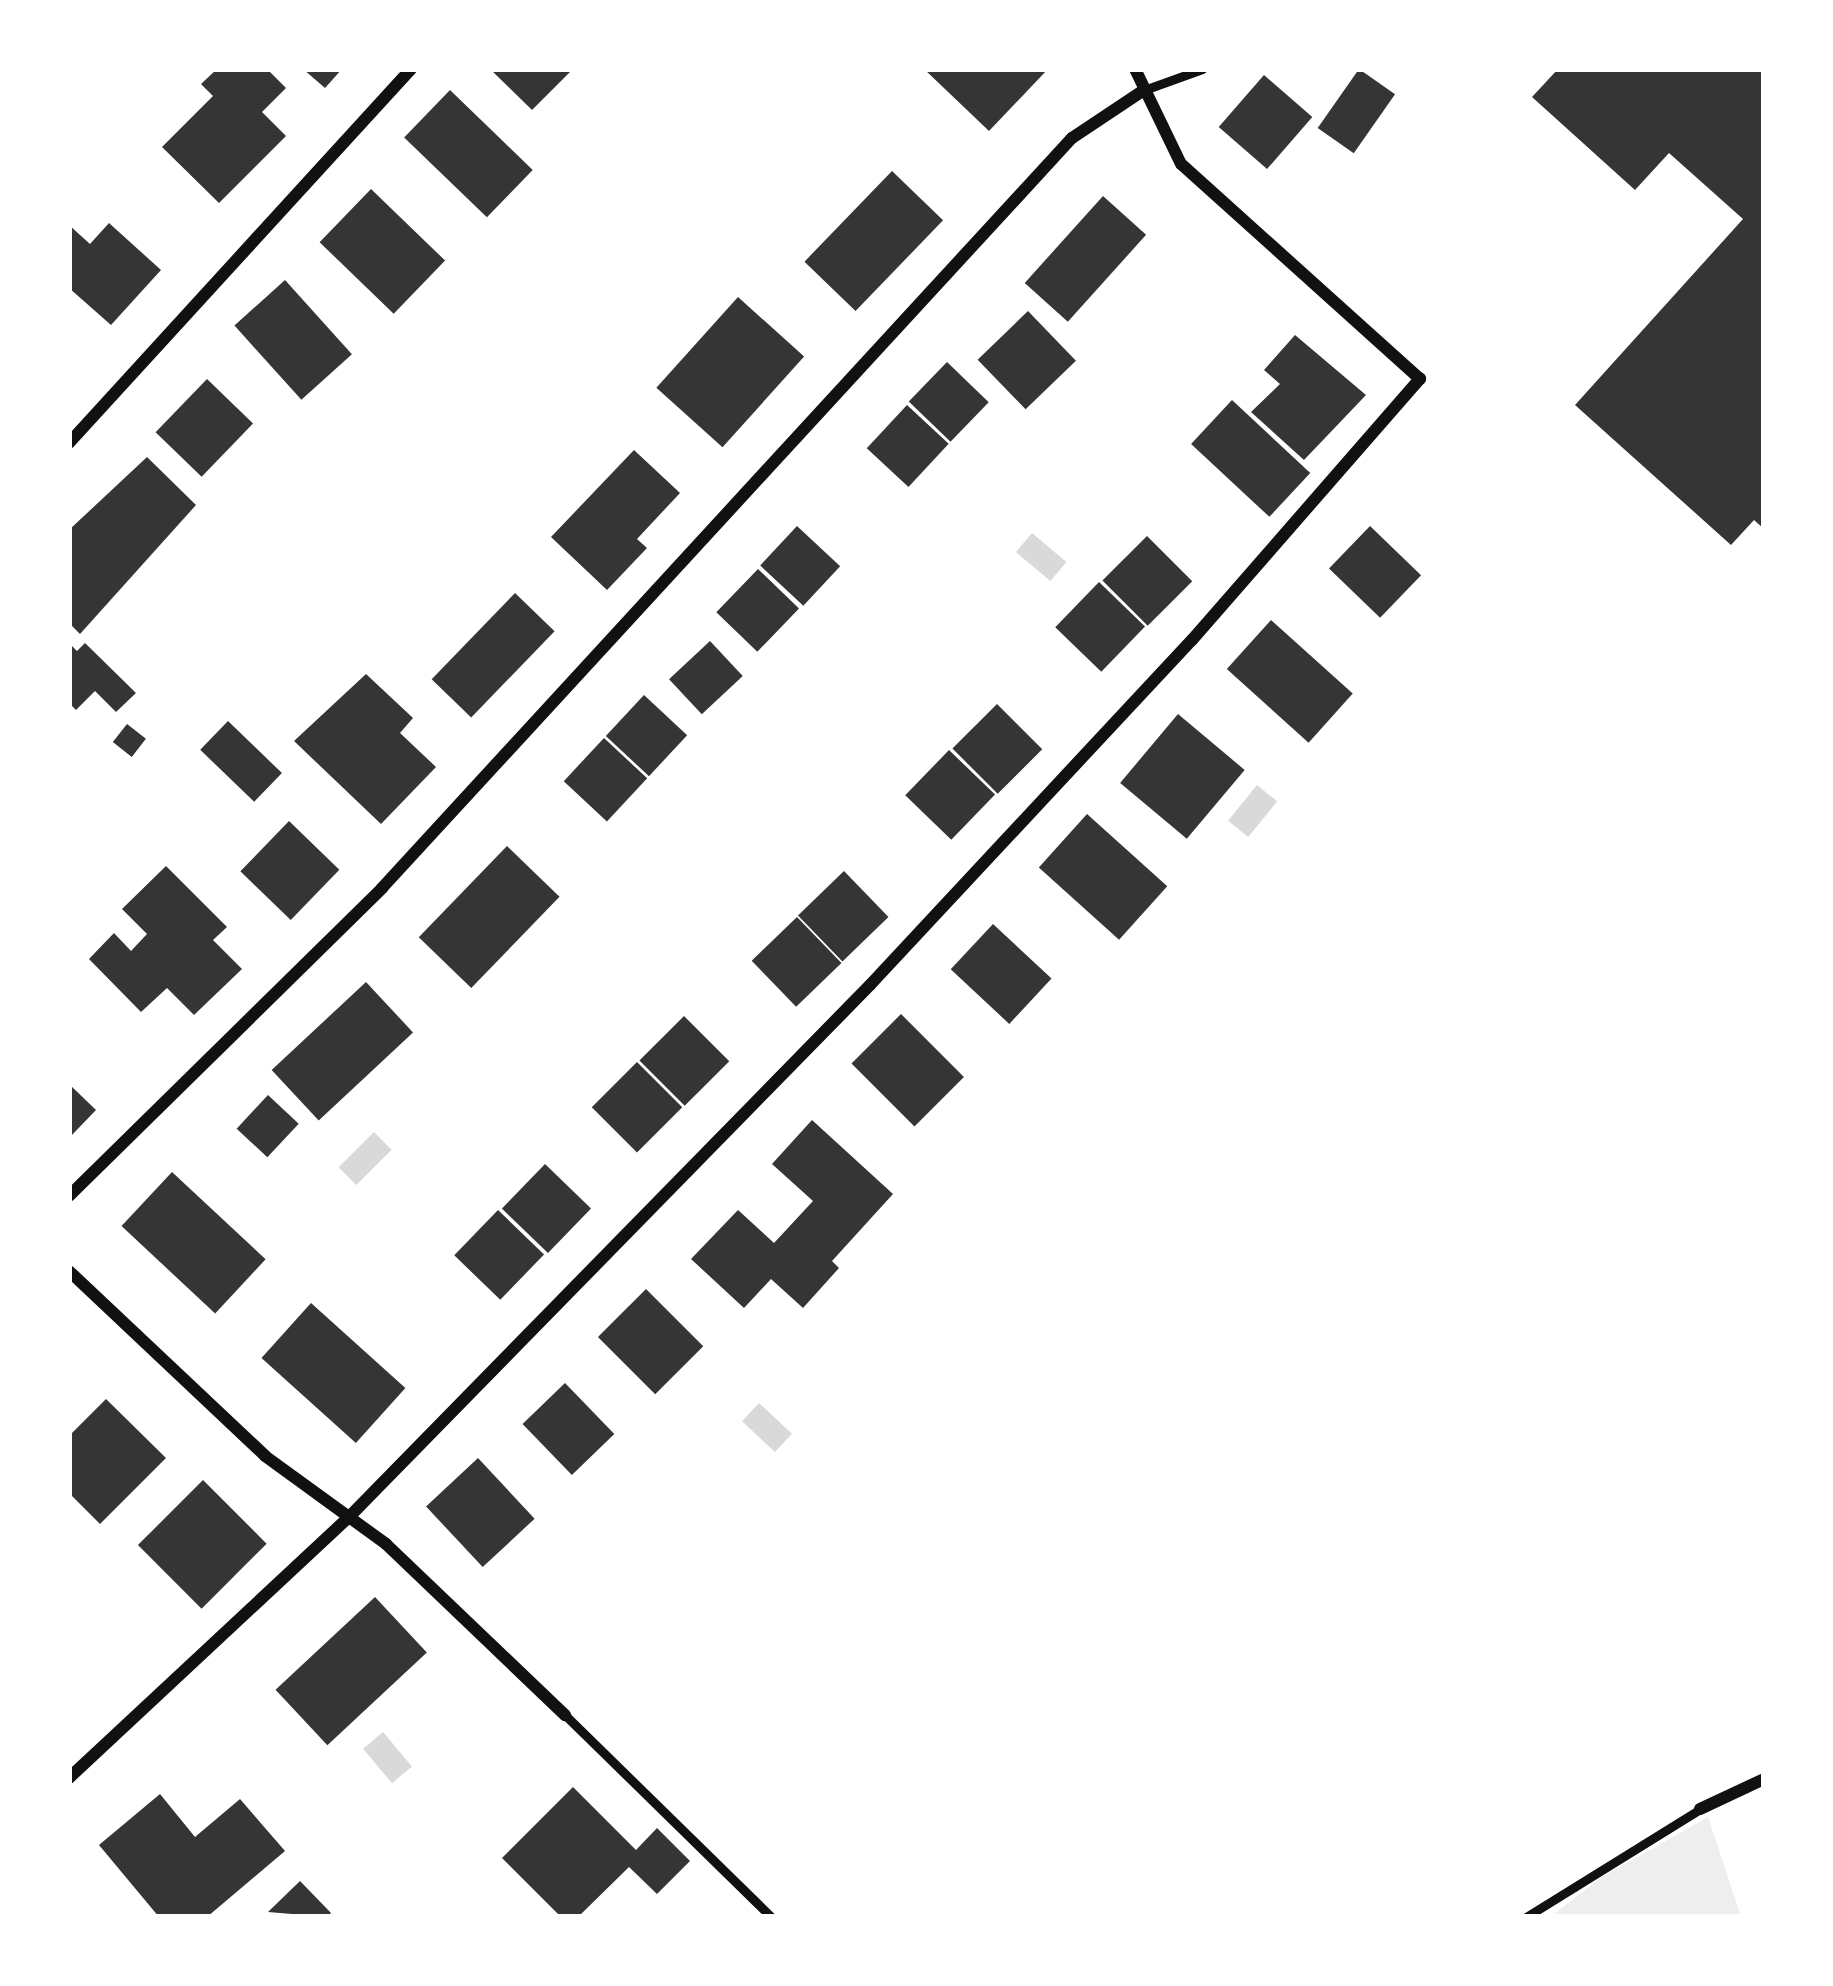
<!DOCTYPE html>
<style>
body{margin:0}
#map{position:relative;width:1833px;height:1986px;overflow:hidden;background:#fff;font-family:"Fira Sans Condensed",sans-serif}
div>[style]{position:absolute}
.green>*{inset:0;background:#eee}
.water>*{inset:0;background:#d9d9d9;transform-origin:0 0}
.building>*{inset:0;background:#353535;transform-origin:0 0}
.service>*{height:9px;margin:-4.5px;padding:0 4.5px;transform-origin:4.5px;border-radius:4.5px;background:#111}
.minor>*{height:12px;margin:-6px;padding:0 6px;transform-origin:6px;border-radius:6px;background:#111}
span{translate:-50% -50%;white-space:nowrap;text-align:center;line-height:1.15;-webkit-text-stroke:9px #fff;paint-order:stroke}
.frame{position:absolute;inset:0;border:72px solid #fff;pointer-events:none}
</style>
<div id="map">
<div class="green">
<div style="clip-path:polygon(1708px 1817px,1741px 1917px,1550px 1917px,1602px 1877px)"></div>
</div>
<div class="water">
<div style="left:1032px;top:533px;width:45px;height:25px;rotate:40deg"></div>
<div style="left:1257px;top:785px;width:26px;height:46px;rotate:39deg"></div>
<div style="left:374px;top:1132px;width:25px;height:50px;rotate:45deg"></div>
<div style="left:759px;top:1403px;width:45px;height:25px;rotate:43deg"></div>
<div style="left:383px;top:1732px;width:45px;height:26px;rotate:50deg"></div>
</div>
<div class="building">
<div style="clip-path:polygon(217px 69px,267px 69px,286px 88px,262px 112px,286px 136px,219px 203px,162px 147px,213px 96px,201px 84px)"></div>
<div style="clip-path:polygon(303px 69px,342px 69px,325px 88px)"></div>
<div style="clip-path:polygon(490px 69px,573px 69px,532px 110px)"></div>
<div style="clip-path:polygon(924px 69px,1048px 69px,989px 131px)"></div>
<div style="left:1359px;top:69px;width:44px;height:72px;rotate:35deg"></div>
<div style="clip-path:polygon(1558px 69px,1764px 69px,1764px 529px,1754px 520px,1731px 545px,1575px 405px,1743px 219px,1669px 153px,1635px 190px,1532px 97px)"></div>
<div style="left:1264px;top:75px;width:64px;height:69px;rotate:41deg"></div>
<div style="left:450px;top:90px;width:115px;height:66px;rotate:44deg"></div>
<div style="left:892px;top:171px;width:71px;height:126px;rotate:44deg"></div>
<div style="left:371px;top:189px;width:103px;height:74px;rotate:44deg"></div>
<div style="left:1103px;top:196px;width:58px;height:117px;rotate:42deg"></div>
<div style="clip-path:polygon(109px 223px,161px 270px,111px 325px,69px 288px,69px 225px,90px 244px)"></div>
<div style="left:285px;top:280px;width:100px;height:68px;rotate:48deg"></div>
<div style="left:738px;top:297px;width:89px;height:122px;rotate:42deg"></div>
<div style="left:1028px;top:311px;width:69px;height:70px;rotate:46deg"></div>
<div style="clip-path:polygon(1295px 335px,1366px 395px,1304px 460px,1251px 412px,1280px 384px,1264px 370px)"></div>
<div style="left:947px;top:362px;width:58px;height:55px;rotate:44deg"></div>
<div style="left:207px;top:379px;width:64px;height:74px;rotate:44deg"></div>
<div style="left:1232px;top:400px;width:107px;height:60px;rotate:43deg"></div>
<div style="left:907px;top:405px;width:57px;height:59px;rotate:43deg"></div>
<div style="clip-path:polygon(634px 450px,680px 493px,637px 539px,647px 548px,607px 590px,551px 537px)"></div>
<div style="clip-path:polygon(147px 457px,196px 505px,80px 634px,69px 623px,69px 530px)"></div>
<div style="left:797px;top:526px;width:59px;height:54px;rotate:43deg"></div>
<div style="left:1370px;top:526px;width:71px;height:59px;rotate:44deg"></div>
<div style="left:1147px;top:536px;width:64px;height:63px;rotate:45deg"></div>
<div style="left:758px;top:569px;width:57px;height:60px;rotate:44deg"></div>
<div style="left:1099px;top:582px;width:64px;height:63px;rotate:44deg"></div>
<div style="left:515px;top:593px;width:55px;height:120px;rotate:44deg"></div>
<div style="left:1271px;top:620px;width:110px;height:66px;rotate:42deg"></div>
<div style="left:710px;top:641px;width:48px;height:56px;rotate:47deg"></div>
<div style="clip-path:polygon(69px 643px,77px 651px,85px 643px,136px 693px,116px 712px,95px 691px,76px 710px,69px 703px)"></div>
<div style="clip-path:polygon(366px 674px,413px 718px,400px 733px,436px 767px,381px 824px,294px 741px)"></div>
<div style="left:644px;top:695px;width:59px;height:56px;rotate:43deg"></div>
<div style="left:997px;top:704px;width:64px;height:63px;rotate:45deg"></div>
<div style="left:1178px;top:714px;width:87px;height:90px;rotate:40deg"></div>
<div style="left:228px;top:721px;width:75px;height:40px;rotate:44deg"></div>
<div style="left:127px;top:724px;width:24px;height:23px;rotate:38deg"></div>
<div style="left:604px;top:738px;width:59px;height:59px;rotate:43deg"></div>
<div style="left:949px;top:750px;width:64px;height:63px;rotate:44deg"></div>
<div style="left:1087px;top:814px;width:108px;height:72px;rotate:42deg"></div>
<div style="left:289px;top:821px;width:70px;height:70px;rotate:44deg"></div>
<div style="left:507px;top:846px;width:73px;height:127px;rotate:44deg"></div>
<div style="clip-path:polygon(166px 866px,227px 927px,213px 940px,242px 969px,194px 1015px,167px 988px,141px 1012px,89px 959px,114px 933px,131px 951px,147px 934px,122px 909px)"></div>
<div style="left:844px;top:871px;width:64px;height:64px;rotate:46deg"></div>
<div style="left:797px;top:917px;width:64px;height:63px;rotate:46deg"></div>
<div style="left:993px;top:924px;width:80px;height:62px;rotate:43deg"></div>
<div style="left:366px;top:982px;width:69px;height:129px;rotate:47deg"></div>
<div style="left:901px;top:1014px;width:89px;height:70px;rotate:45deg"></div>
<div style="left:684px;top:1016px;width:64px;height:63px;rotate:45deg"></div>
<div style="left:637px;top:1062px;width:64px;height:64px;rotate:45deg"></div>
<div style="clip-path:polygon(69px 1084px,96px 1110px,69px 1138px)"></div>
<div style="left:268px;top:1095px;width:42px;height:46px;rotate:43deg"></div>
<div style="clip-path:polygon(812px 1120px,893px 1194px,832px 1261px,839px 1268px,803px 1308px,771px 1279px,744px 1308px,691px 1259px,738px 1210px,774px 1243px,813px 1201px,772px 1164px)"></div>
<div style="left:545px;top:1164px;width:64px;height:62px;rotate:44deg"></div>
<div style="left:172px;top:1172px;width:128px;height:74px;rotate:43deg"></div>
<div style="left:498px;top:1210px;width:64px;height:63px;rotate:44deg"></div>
<div style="left:646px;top:1289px;width:81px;height:68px;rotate:45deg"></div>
<div style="left:311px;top:1303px;width:127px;height:74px;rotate:42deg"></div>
<div style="left:565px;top:1383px;width:71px;height:59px;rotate:46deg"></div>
<div style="clip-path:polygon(106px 1399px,166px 1458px,100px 1524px,69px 1493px,69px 1436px)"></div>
<div style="left:478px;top:1458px;width:83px;height:71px;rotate:47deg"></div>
<div style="left:203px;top:1480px;width:90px;height:92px;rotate:45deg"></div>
<div style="left:375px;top:1597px;width:76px;height:136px;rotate:47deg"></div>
<div style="clip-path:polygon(573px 1787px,636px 1850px,657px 1828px,690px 1861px,657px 1894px,629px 1867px,578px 1917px,561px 1917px,502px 1858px)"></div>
<div style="clip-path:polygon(160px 1794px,195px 1837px,240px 1799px,285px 1851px,207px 1917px,159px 1917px,99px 1845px)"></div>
<div style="clip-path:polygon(300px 1881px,331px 1913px,327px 1917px,268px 1912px)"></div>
</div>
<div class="service">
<div style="left:1144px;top:90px;width:62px;rotate:-19.9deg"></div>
<div style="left:565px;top:1715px;width:289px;rotate:44.4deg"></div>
<div style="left:1526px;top:1917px;width:205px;rotate:-31.8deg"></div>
</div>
<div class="minor">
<div style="left:69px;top:443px;width:507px;rotate:-47.56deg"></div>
<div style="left:69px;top:1196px;width:439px;rotate:-44.5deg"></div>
<div style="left:382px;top:888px;width:1019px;rotate:-47.39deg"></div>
<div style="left:1072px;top:138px;width:87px;rotate:-33.7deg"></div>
<div style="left:69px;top:1271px;width:270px;rotate:43.3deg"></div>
<div style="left:265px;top:1456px;width:150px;rotate:36deg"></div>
<div style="left:386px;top:1544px;width:248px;rotate:43.7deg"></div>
<div style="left:69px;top:1778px;width:384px;rotate:-43deg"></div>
<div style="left:350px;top:1516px;width:743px;rotate:-45.6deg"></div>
<div style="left:870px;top:985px;width:472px;rotate:-47deg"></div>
<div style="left:1192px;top:640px;width:347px;rotate:-48.9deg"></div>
<div style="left:1420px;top:379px;width:321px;rotate:-138deg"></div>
<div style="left:1181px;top:164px;width:106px;rotate:-115.8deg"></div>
<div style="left:1700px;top:1809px;width:71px;rotate:-25.1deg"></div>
</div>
<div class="frame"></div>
</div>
